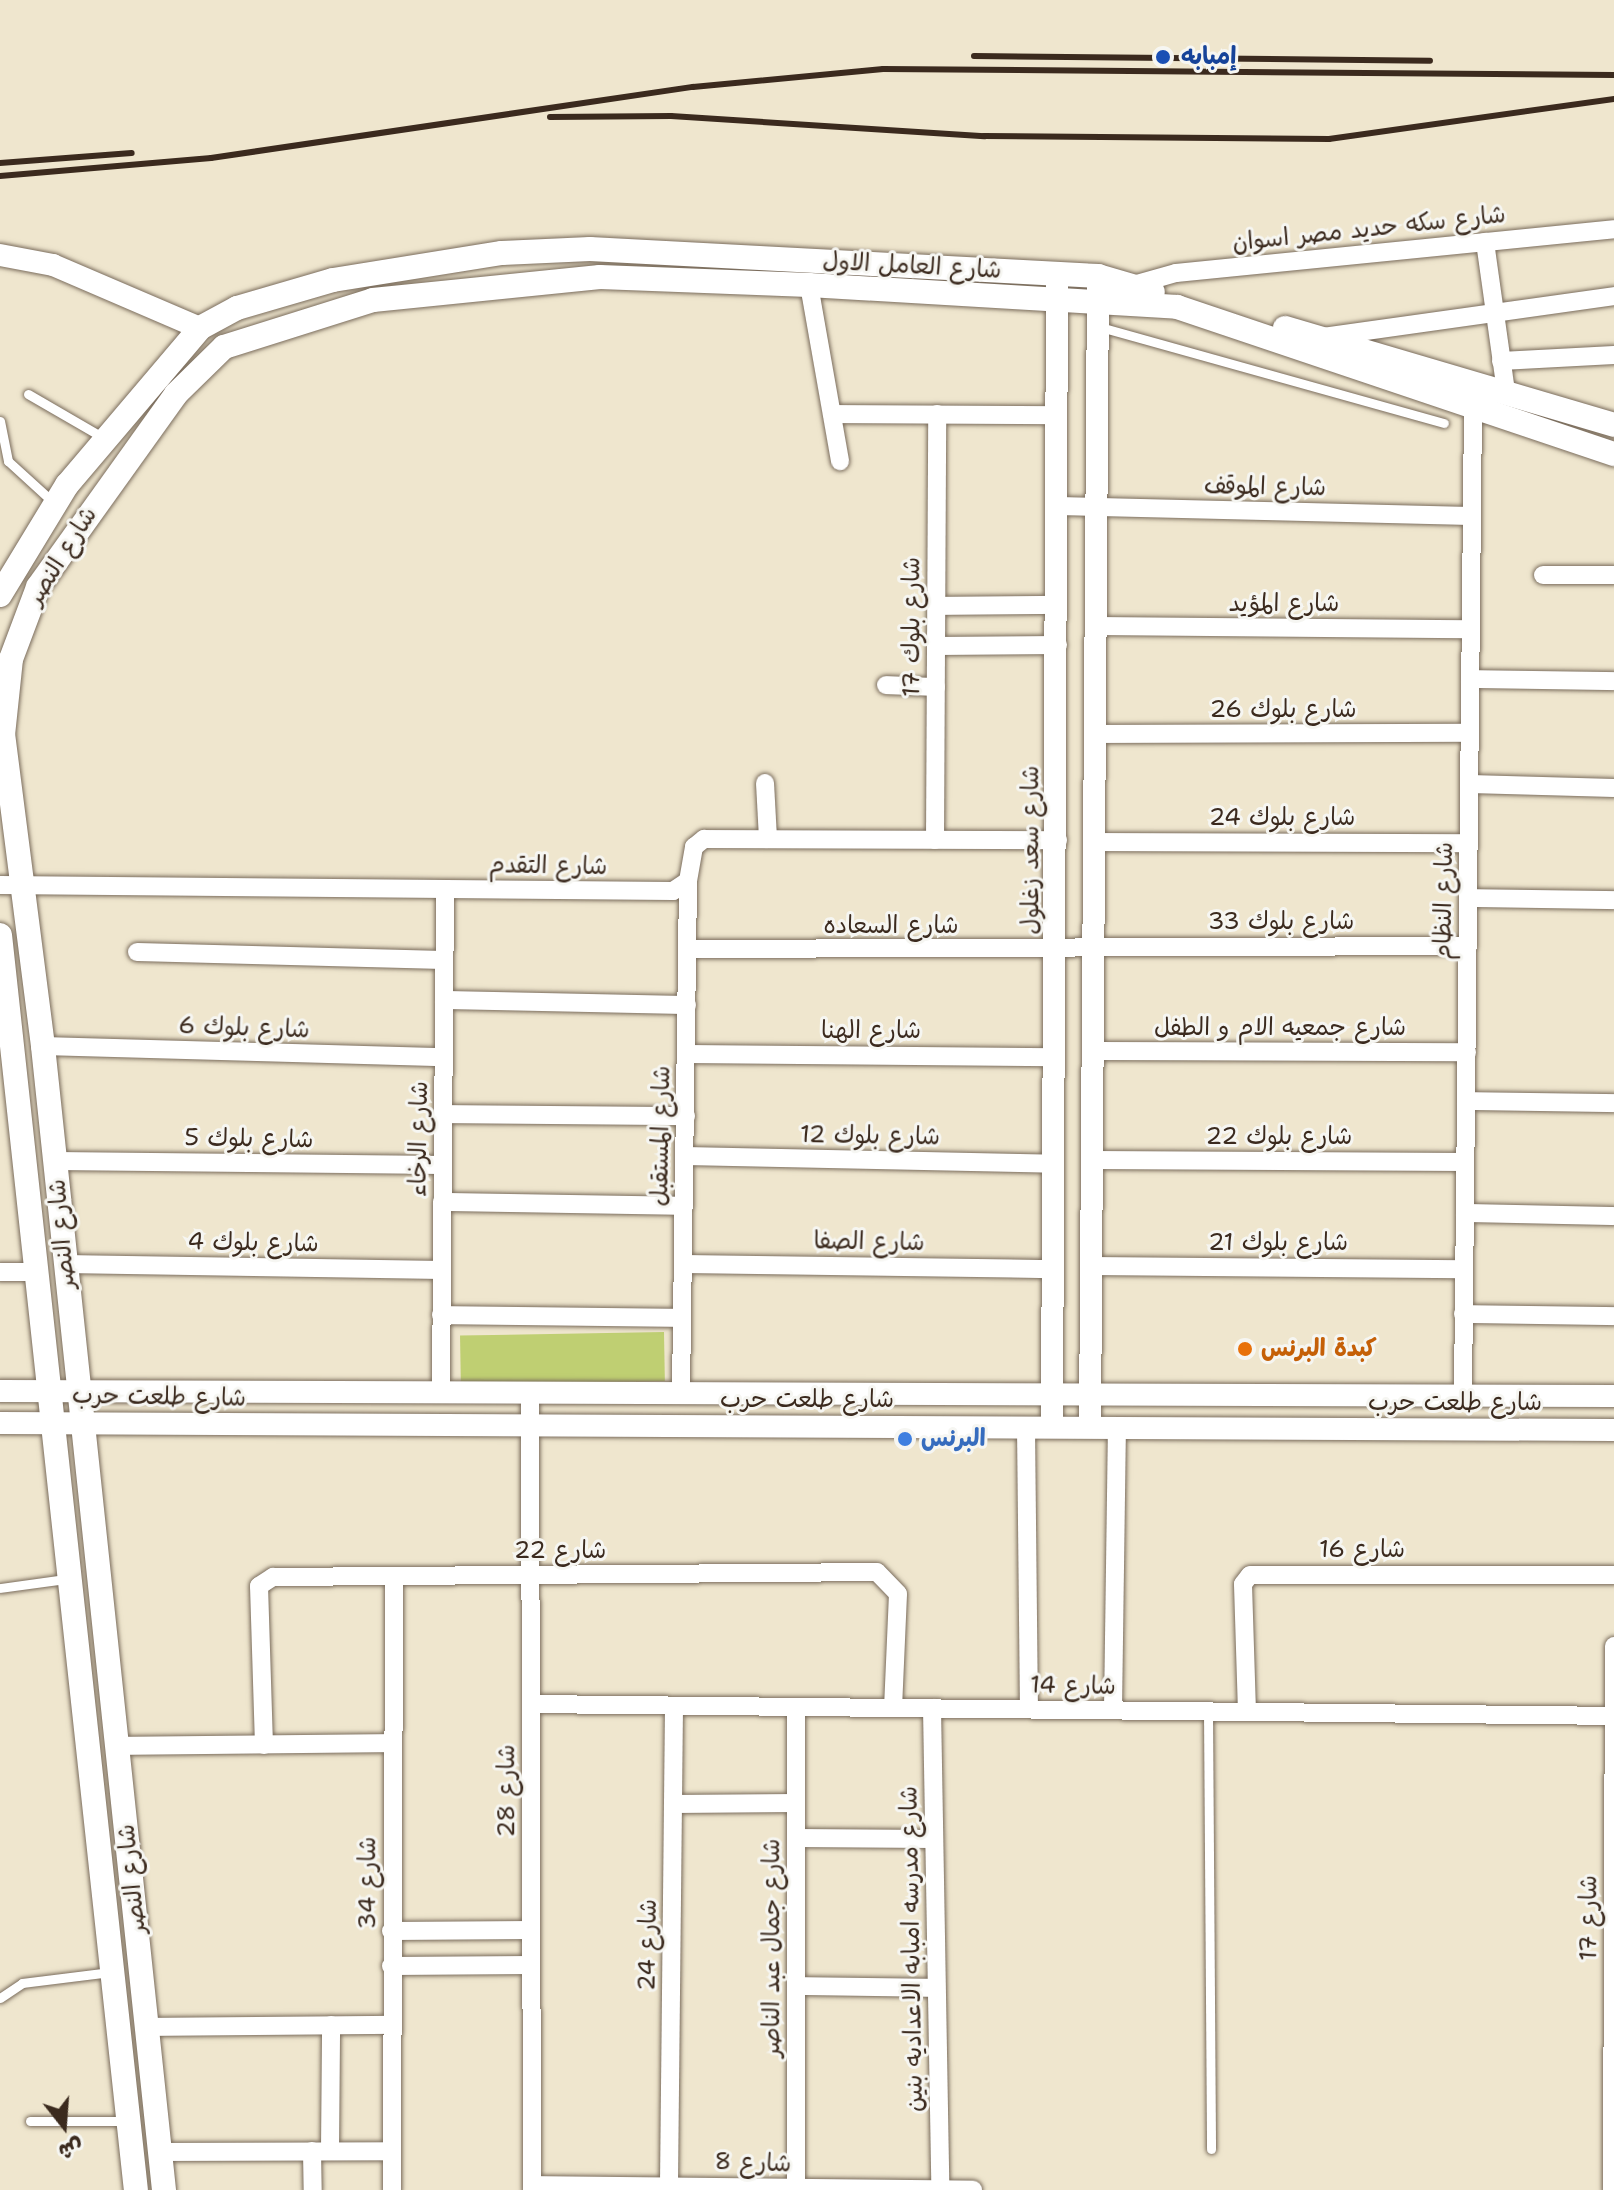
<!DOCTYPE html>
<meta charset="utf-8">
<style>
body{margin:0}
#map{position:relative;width:1614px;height:2190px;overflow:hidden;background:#efe6ce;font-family:"Shantell Sans","Playpen Sans Arabic",sans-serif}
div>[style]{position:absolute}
.green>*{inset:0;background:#bfcf72;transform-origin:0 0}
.roads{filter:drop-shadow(0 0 2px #7a6c5c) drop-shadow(0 0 2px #7a6c5c)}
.service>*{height:9px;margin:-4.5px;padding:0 4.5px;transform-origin:4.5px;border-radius:4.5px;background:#fff}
.minor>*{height:18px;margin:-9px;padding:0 9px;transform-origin:9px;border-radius:9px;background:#fff}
.tertiary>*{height:22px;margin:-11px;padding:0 11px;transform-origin:11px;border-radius:11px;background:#fff}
.secondary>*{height:24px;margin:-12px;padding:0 12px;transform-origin:12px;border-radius:12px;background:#fff}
.rail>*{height:6px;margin:-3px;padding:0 3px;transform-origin:3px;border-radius:3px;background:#3b2a1e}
.dots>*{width:22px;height:22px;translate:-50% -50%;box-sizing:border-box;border:4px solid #f6f6f2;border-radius:50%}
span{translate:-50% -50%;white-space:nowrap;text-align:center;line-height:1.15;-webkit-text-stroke:6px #f6f6f2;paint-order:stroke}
.transit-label{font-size:24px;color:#164399;font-weight:700}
.left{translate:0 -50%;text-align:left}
.street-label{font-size:24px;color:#3b2a1e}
.food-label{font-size:24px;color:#c56008;font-weight:700}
.shop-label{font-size:24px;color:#366cbe;font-weight:700}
.north{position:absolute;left:24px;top:2086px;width:80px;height:80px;-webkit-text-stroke:6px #f6f6f2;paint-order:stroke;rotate:163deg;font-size:22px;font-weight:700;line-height:32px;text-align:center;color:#3b2a1e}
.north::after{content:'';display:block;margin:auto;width:28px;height:36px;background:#3b2a1e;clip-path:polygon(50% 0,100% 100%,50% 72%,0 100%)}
</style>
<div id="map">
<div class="green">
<div style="left:664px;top:1332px;width:49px;height:204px;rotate:89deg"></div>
</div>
<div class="roads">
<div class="service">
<div style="left:1100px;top:327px;width:357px;rotate:15.6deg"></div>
<div style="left:28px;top:394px;width:88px;rotate:30.1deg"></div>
<div style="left:0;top:421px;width:41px;rotate:78.7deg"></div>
<div style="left:8px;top:461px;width:61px;rotate:42.3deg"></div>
<div style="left:0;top:1588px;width:67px;rotate:-7.8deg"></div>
<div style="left:1208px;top:1711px;width:438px;rotate:89.6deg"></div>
<div style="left:0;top:1998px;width:27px;rotate:-34deg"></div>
<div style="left:22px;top:1983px;width:89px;rotate:-7.1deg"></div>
<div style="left:30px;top:2121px;width:98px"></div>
</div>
<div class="minor">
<div style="left:1485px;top:242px;width:151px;rotate:82deg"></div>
<div style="left:809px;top:285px;width:179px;rotate:80deg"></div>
<div style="left:1130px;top:286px;width:48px;rotate:-15.8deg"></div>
<div style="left:1176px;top:273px;width:440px;rotate:-5.7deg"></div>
<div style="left:1316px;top:338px;width:301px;rotate:-8deg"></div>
<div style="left:1501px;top:361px;width:113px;rotate:-3deg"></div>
<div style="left:832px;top:414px;width:225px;rotate:0.3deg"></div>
<div style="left:1057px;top:506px;width:415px;rotate:1.4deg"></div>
<div style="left:1543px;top:575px;width:71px"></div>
<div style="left:936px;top:606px;width:122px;rotate:-0.5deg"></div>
<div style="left:1096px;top:626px;width:375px;rotate:0.5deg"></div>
<div style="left:936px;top:646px;width:122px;rotate:-0.5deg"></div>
<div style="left:1470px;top:679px;width:144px;rotate:0.8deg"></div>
<div style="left:886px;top:685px;width:50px;rotate:2.3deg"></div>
<div style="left:1097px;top:734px;width:373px;rotate:-0.2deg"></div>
<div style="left:765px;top:783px;width:56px;rotate:86.9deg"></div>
<div style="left:1470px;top:784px;width:144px;rotate:1.6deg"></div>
<div style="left:935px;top:840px;width:426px;rotate:-89.7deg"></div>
<div style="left:1095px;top:842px;width:374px;rotate:0.2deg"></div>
<div style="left:0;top:885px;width:673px;rotate:0.51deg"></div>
<div style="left:673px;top:891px;width:18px;rotate:-34deg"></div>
<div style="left:688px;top:881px;width:35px;rotate:-80deg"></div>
<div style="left:694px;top:847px;width:13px;rotate:-39deg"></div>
<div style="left:704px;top:839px;width:354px;rotate:0.2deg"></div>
<div style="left:1468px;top:898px;width:146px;rotate:0.8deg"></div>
<div style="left:687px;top:949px;width:781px;rotate:-0.22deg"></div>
<div style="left:137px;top:952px;width:307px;rotate:1.5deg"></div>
<div style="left:444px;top:1000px;width:243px;rotate:1.2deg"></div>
<div style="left:43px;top:1046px;width:401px;rotate:1.6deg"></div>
<div style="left:1093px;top:1051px;width:374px;rotate:0.2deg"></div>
<div style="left:687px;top:1054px;width:369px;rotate:0.5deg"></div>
<div style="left:1466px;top:1101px;width:148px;rotate:0.8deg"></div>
<div style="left:444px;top:1114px;width:242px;rotate:0.5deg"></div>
<div style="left:685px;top:1156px;width:370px;rotate:1.2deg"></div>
<div style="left:1093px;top:1160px;width:372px;rotate:0.3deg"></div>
<div style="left:55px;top:1161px;width:388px;rotate:0.6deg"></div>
<div style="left:442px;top:1202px;width:242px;rotate:0.9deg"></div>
<div style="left:1465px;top:1213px;width:149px;rotate:1.2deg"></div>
<div style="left:64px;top:1264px;width:378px;rotate:0.9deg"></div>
<div style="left:684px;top:1264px;width:370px;rotate:0.8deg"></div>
<div style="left:1091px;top:1266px;width:373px;rotate:0.5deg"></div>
<div style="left:0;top:1272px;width:33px"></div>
<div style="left:1463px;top:1314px;width:151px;rotate:0.8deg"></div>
<div style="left:441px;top:1315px;width:241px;rotate:0.7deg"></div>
<div style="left:441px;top:1390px;width:501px;rotate:-89.54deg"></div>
<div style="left:530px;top:1391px;width:799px;rotate:89.86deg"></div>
<div style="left:681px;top:1391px;width:510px;rotate:-89.21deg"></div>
<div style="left:1463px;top:1395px;width:988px;rotate:-89.42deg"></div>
<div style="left:1026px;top:1427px;width:282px;rotate:89.4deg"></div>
<div style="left:531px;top:1704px;width:1083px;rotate:0.63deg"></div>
<div style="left:932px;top:1708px;width:482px;rotate:89deg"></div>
<div style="left:1113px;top:1710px;width:283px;rotate:-89.2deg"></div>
<div style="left:1247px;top:1712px;width:128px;rotate:-91.8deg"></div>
<div style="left:1243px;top:1584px;width:11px;rotate:-52deg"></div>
<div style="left:1250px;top:1575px;width:364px"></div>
<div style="left:264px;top:1745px;width:159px;rotate:-91.8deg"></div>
<div style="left:259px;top:1586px;width:17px;rotate:-33deg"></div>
<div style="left:273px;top:1577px;width:604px;rotate:-0.47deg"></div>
<div style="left:877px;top:1572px;width:30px;rotate:46deg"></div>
<div style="left:898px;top:1594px;width:114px;rotate:92.5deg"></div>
<div style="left:117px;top:1746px;width:275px;rotate:-0.6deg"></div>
<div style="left:673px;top:1804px;width:123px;rotate:-0.5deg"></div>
<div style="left:796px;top:1838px;width:137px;rotate:0.4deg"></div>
<div style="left:391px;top:1931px;width:140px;rotate:-0.4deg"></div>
<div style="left:391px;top:1966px;width:140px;rotate:-0.4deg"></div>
<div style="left:796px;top:1986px;width:140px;rotate:0.8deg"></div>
<div style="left:149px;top:2027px;width:242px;rotate:-0.5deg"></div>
<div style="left:312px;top:2151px;width:39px;rotate:89deg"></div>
<div style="left:330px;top:2151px;width:126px;rotate:-89.5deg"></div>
<div style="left:161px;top:2152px;width:231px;rotate:-0.2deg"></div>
<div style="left:669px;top:2184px;width:478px;rotate:-89.4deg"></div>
<div style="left:532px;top:2185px;width:441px;rotate:0.6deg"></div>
<div style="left:796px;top:2188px;width:481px;rotate:-90deg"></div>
<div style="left:392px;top:2190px;width:614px;rotate:-89.81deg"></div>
<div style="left:1612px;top:2190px;width:544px;rotate:-89.79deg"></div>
</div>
<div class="tertiary">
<div style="left:0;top:255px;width:54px;rotate:10.7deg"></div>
<div style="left:53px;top:265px;width:160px;rotate:23.2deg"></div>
<div style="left:0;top:1391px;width:1614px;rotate:0.18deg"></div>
<div style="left:0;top:1423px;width:1614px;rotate:0.25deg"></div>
<div style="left:1052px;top:1427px;width:1144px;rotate:-89.75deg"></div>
<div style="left:1090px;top:1427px;width:1143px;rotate:-89.6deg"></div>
</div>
<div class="secondary">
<div style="left:1285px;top:328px;width:343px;rotate:16.4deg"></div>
<div style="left:0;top:595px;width:129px;rotate:-58.7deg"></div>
<div style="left:67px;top:485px;width:206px;rotate:-49.7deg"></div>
<div style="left:200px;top:328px;width:42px;rotate:-28.4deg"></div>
<div style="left:237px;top:308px;width:100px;rotate:-16.3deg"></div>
<div style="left:333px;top:280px;width:171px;rotate:-9.1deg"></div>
<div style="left:502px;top:253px;width:88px;rotate:-2.6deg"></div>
<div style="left:590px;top:249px;width:509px;rotate:3.04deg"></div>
<div style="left:1098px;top:276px;width:57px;rotate:16.2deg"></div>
<div style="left:0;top:935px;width:1262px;rotate:83.82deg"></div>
<div style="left:164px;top:2190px;width:1150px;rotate:-96.04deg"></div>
<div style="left:43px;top:1046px;width:314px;rotate:-97.3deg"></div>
<div style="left:3px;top:735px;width:76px;rotate:-84deg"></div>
<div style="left:11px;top:659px;width:77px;rotate:-69.4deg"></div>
<div style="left:38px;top:587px;width:237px;rotate:-54.4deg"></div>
<div style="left:176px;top:394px;width:67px;rotate:-44.4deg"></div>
<div style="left:224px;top:347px;width:156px;rotate:-17.5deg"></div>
<div style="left:373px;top:300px;width:228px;rotate:-5.8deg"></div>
<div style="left:600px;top:277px;width:209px;rotate:2.2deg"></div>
<div style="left:809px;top:285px;width:369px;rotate:3.4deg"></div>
<div style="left:1177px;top:307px;width:461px;rotate:18.6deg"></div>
</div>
</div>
<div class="rail">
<div style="left:974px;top:56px;width:456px;rotate:0.6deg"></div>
<div style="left:550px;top:117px;width:121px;rotate:-0.5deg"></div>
<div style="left:671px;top:116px;width:314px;rotate:3.7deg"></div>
<div style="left:984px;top:136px;width:345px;rotate:0.5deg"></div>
<div style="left:1329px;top:139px;width:288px;rotate:-8deg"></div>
<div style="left:0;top:163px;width:132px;rotate:-4.3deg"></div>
<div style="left:0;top:176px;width:212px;rotate:-4.9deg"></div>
<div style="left:211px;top:158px;width:487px;rotate:-8.4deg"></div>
<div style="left:693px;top:87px;width:191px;rotate:-5.4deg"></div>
<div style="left:883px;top:69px;width:731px;rotate:0.47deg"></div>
</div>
<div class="dots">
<div style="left:1163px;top:57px;background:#1a4fb4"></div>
<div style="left:1245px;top:1349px;background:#e8710a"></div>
<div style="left:905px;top:1439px;background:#3f7fe0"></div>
</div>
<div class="transit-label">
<span class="left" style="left:1181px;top:57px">إمبابه</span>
</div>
<div class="street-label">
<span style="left:1369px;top:229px;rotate:-6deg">شارع سكه حديد مصر اسوان</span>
<span style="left:912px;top:266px;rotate:3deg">شارع العامل الاول</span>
<span style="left:1265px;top:487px;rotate:1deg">شارع الموقف</span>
<span style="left:62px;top:556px;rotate:-58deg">شارع النصر</span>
<span style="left:1284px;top:604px">شارع المؤيد</span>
<span style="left:912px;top:627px;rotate:-90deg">شارع بلوك 17</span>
<span style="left:1283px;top:710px">شارع بلوك 26</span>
<span style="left:1282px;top:818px">شارع بلوك 24</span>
<span style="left:1031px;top:850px;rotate:-90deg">شارع سعد زغلول</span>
<span style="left:548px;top:866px;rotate:1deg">شارع التقدم</span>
<span style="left:1444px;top:901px;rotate:-89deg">شارع النظام</span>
<span style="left:1281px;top:922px">شارع بلوك 33</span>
<span style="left:891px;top:926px">شارع السعاده</span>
<span style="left:244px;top:1028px;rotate:2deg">شارع بلوك 6</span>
<span style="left:1280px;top:1028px">شارع جمعيه الام و الطفل</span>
<span style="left:871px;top:1031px">شارع الهنا</span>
<span style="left:661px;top:1136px;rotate:-89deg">شارع المستقبل</span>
<span style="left:870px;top:1136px;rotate:1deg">شارع بلوك 12</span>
<span style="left:1279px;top:1137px">شارع بلوك 22</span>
<span style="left:249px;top:1139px;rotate:1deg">شارع بلوك 5</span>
<span style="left:419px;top:1139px;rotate:-89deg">شارع الرخاء</span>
<span style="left:62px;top:1234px;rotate:-95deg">شارع النصر</span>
<span style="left:869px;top:1242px;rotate:1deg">شارع الصفا</span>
<span style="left:253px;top:1243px;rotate:1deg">شارع بلوك 4</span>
<span style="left:1278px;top:1243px">شارع بلوك 21</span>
<span style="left:159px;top:1397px;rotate:1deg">شارع طلعت حرب</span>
<span style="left:807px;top:1400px">شارع طلعت حرب</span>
<span style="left:1455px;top:1403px">شارع طلعت حرب</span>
<span style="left:1362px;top:1550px">شارع 16</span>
<span style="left:560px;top:1551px">شارع 22</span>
<span style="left:1073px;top:1686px;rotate:1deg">شارع 14</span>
<span style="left:507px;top:1791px;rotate:-90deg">شارع 28</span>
<span style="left:132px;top:1879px;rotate:-96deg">شارع النصر</span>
<span style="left:368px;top:1883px;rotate:-90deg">شارع 34</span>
<span style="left:1589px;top:1918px;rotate:-90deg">شارع 17</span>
<span style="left:648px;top:1945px;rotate:-89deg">شارع 24</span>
<span style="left:772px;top:1948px;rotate:-90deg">شارع جمال عبد الناصر</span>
<span style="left:912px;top:1949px;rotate:-91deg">شارع مدرسه امبابه الاعداديه بنين</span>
<span style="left:753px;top:2163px;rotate:2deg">شارع 8</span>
</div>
<div class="food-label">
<span class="left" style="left:1261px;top:1349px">كبدة البرنس</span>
</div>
<div class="shop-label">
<span class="left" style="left:921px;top:1439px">البرنس</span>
</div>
<div class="north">ش</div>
</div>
